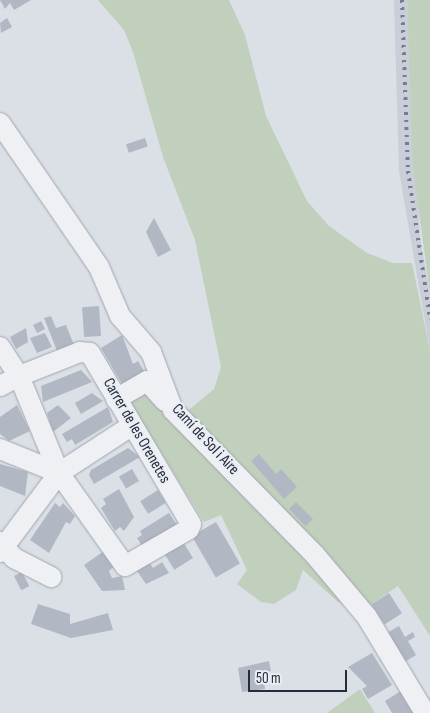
<!DOCTYPE html>
<meta charset="utf-8">
<style>
body{margin:0}
#map{position:relative;width:430px;height:713px;overflow:hidden;background:#dbdfe6;font-family:"Sofia Sans Condensed",sans-serif}
div>[style]{position:absolute}
.built>*{inset:0;background:#c9ced8}
.green>*{inset:0;background:#c0d0bc}
.building>*{inset:0;background:#b2b8c3;transform-origin:0 0}
.roads{filter:drop-shadow(0 0 1px #a1a6b0) drop-shadow(0 0 1px #a1a6b0)}
.minor>*{height:20px;margin:-10px;padding:0 10px;transform-origin:10px;border-radius:10px;background:#eef0f4}
.rail>*{height:4px;margin-top:-2px;transform-origin:0;background:repeating-linear-gradient(90deg,#747e90 0 2.5px,transparent 0 7.5px)}
span{translate:-50% -50%;white-space:nowrap;text-align:center;line-height:1.15;-webkit-text-stroke:4.5px #eaeef4;paint-order:stroke}
.street-label{font-size:16px;color:#252d3c}
.scale{position:absolute;left:248px;top:670px;width:99px;height:22px;box-sizing:border-box;border:2px solid #252d3c;border-top:0;padding-left:6px;font-size:15px;line-height:18px;white-space:nowrap;color:#252d3c;-webkit-text-stroke:4px #eaeef4;paint-order:stroke}
</style>
<div id="map">
<div class="built">
<div style="clip-path:polygon(394px 0,407px 0,420px 238px,430px 293px,430px 351px,399px 171px)"></div>
</div>
<div class="green">
<div style="clip-path:polygon(98px 0,229px 0,245px 35px,266px 116px,307px 201px,329px 226px,367px 253px,393px 263px,412px 263px,430px 351px,430px 636px,398px 586px,363px 610px,338px 602px,303px 570px,296px 590px,274px 604px,261px 602px,237px 584px,247px 570px,221px 515px,204px 522px,129px 401px,156px 385px,182px 411px,190px 409px,214px 389px,221px 367px,195px 240px,163px 157px,133px 52px,124px 30px)"></div>
<div style="clip-path:polygon(407px 0,430px 0,430px 293px,413px 168px)"></div>
<div style="clip-path:polygon(360px 689px,375px 713px,327px 713px)"></div>
</div>
<div class="building">
<div style="clip-path:polygon(0 0,31px 0,14px 10px,10px 3px,5px 9px)"></div>
<div style="clip-path:polygon(7px 18px,12px 27px,1px 33px,0 23px)"></div>
<div style="left:145px;top:138px;width:9px;height:20px;rotate:72deg"></div>
<div style="clip-path:polygon(154px 218px,171px 250px,158px 257px,146px 232px)"></div>
<div style="left:99px;top:306px;width:30px;height:17px;rotate:86deg"></div>
<div style="clip-path:polygon(51px 316px,56px 328px,66px 325px,74px 345px,57px 351px,44px 318px)"></div>
<div style="left:41px;top:321px;width:9px;height:9px;rotate:63deg"></div>
<div style="clip-path:polygon(26px 328px,28px 342px,16px 349px,10px 337px)"></div>
<div style="clip-path:polygon(45px 333px,52px 347px,37px 353px,30px 338px)"></div>
<div style="clip-path:polygon(122px 335px,133px 364px,138px 361px,144px 371px,122px 384px,101px 348px)"></div>
<div style="clip-path:polygon(81px 370px,92px 382px,43px 402px,41px 386px)"></div>
<div style="clip-path:polygon(92px 393px,103px 401px,81px 414px,75px 403px)"></div>
<div style="clip-path:polygon(17px 405px,30px 431px,9px 441px,0 434px,0 417px)"></div>
<div style="clip-path:polygon(58px 405px,71px 418px,53px 432px,47px 413px)"></div>
<div style="clip-path:polygon(108px 407px,113px 422px,75px 445px,72px 439px,67px 442px,62px 434px)"></div>
<div style="clip-path:polygon(128px 448px,140px 457px,94px 484px,89px 475px,91px 470px)"></div>
<div style="clip-path:polygon(259px 454px,276px 474px,281px 469px,297px 487px,284px 499px,251px 461px)"></div>
<div style="clip-path:polygon(0 464px,28px 472px,25px 496px,0 486px)"></div>
<div style="left:132px;top:469px;width:14px;height:15px;rotate:60deg"></div>
<div style="clip-path:polygon(119px 489px,134px 517px,124px 531px,120px 527px,115px 531px,101px 508px,106px 504px,103px 499px)"></div>
<div style="left:158px;top:490px;width:15px;height:21px;rotate:58deg"></div>
<div style="left:296px;top:502px;width:24px;height:10px;rotate:45deg"></div>
<div style="clip-path:polygon(55px 503px,60px 507px,63px 503px,75px 516px,70px 524px,66px 522px,49px 553px,30px 540px)"></div>
<div style="clip-path:polygon(169px 513px,177px 525px,142px 546px,137px 538px,142px 535px,140px 531px)"></div>
<div style="left:216px;top:522px;width:48px;height:28px;rotate:60deg"></div>
<div style="left:183px;top:542px;width:19px;height:22px;rotate:58deg"></div>
<div style="clip-path:polygon(104px 551px,115px 566px,109px 571px,112px 578px,122px 576px,125px 590px,102px 591px,84px 565px)"></div>
<div style="clip-path:polygon(149px 562px,153px 568px,162px 562px,169px 573px,146px 584px,137px 571px)"></div>
<div style="left:22px;top:572px;width:16px;height:9px;rotate:63deg"></div>
<div style="left:389px;top:593px;width:24px;height:21px;rotate:57deg"></div>
<div style="clip-path:polygon(38px 604px,70px 614px,70px 624px,108px 613px,113px 630px,71px 638px,31px 624px)"></div>
<div style="clip-path:polygon(399px 626px,405px 637px,413px 632px,415px 637px,408px 641px,416px 655px,403px 663px,385px 634px)"></div>
<div style="clip-path:polygon(372px 653px,392px 685px,368px 699px,362px 689px,367px 686px,348px 667px)"></div>
<div style="clip-path:polygon(269px 661px,271px 671px,263px 672px,265px 689px,242px 692px,238px 668px)"></div>
<div style="clip-path:polygon(401px 691px,415px 713px,392px 713px,385px 701px)"></div>
</div>
<div class="roads">
<div class="minor">
<div style="left:0;top:123px;width:175px;rotate:55.5deg"></div>
<div style="left:99px;top:267px;width:53px;rotate:66.8deg"></div>
<div style="left:120px;top:316px;width:48px;rotate:49.3deg"></div>
<div style="left:151px;top:352px;width:62px;rotate:69.2deg"></div>
<div style="left:173px;top:410px;width:203px;rotate:45.6deg"></div>
<div style="left:315px;top:555px;width:81px;rotate:50deg"></div>
<div style="left:367px;top:617px;width:112px;rotate:58.9deg"></div>
<div style="left:0;top:347px;width:35px;rotate:57deg"></div>
<div style="left:19px;top:376px;width:105px;rotate:67.6deg"></div>
<div style="left:59px;top:473px;width:114px;rotate:54.6deg"></div>
<div style="left:125px;top:566px;width:74px;rotate:-30deg"></div>
<div style="left:189px;top:529px;width:5px;rotate:-68deg"></div>
<div style="left:191px;top:524px;width:199px;rotate:-120.6deg"></div>
<div style="left:90px;top:353px;width:10px;rotate:-174deg"></div>
<div style="left:80px;top:352px;width:66px;rotate:158.5deg"></div>
<div style="left:19px;top:376px;width:21px;rotate:152deg"></div>
<div style="left:116px;top:399px;width:36px;rotate:-30deg"></div>
<div style="left:147px;top:381px;width:27px;rotate:48deg"></div>
<div style="left:0;top:449px;width:64px;rotate:22.1deg"></div>
<div style="left:0;top:542px;width:21px;rotate:49deg"></div>
<div style="left:14px;top:558px;width:42px;rotate:27.2deg"></div>
<div style="left:0;top:552px;width:99px;rotate:-53.2deg"></div>
<div style="left:59px;top:473px;width:86px;rotate:-33.1deg"></div>
</div>
</div>
<div class="rail">
<div style="left:402px;top:0;width:171px;rotate:88deg"></div>
<div style="left:408px;top:171px;width:150px;rotate:81.5deg"></div>
</div>
<div class="street-label">
<span style="left:136px;top:431px;rotate:60deg">Carrer de les Orenetes</span>
<span style="left:205px;top:440px;rotate:47deg">Camí de Sol i Aire</span>
</div>
<div class="scale">50 m</div>
</div>
